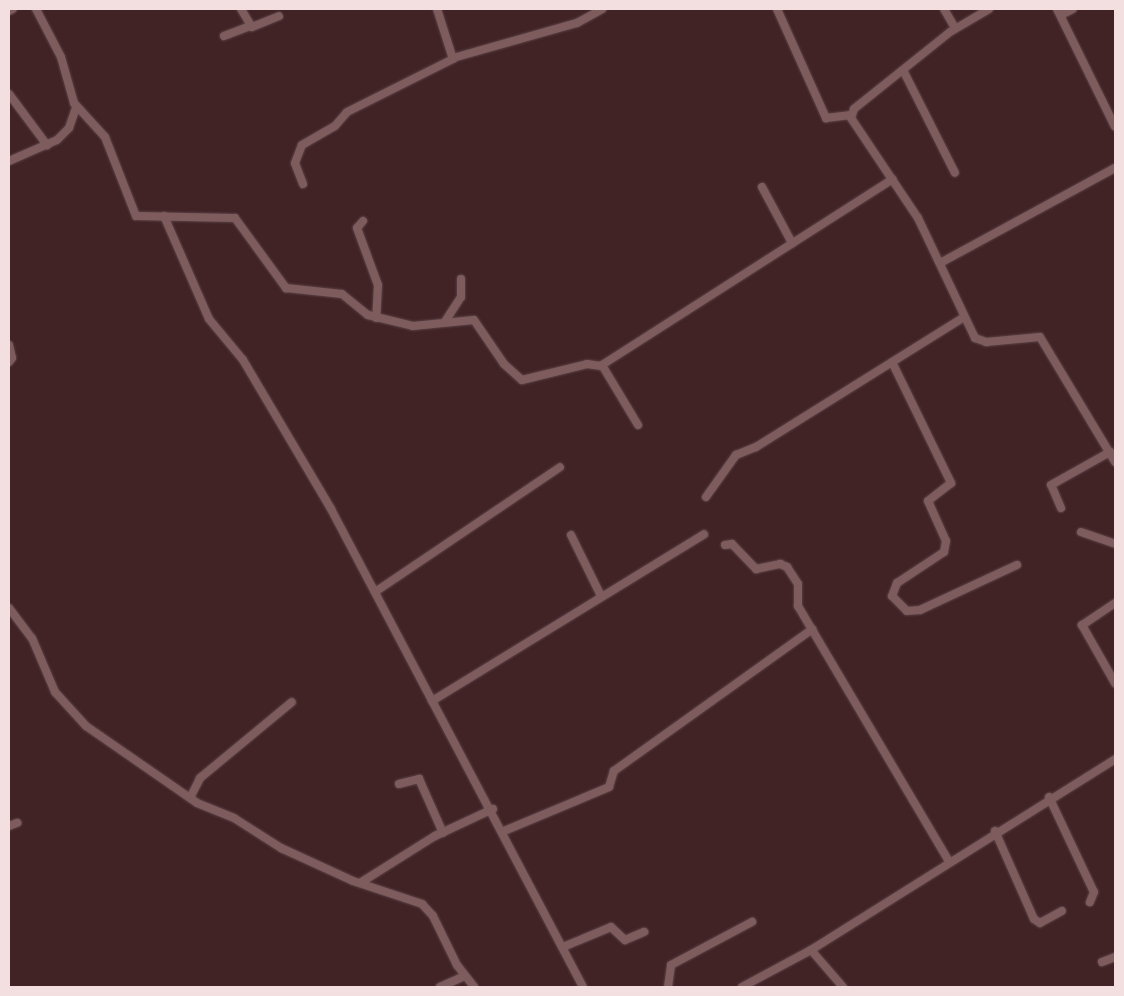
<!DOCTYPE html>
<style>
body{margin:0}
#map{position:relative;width:1124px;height:996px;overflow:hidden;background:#412326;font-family:"Exo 2",sans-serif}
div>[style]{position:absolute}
.roads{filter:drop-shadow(0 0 1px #5b4245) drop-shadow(0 0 1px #5b4245)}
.minor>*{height:8px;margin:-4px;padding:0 4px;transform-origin:4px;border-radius:4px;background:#7e5c5e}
span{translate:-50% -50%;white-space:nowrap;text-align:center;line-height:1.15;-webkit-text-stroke:4px #1e1112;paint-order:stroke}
.frame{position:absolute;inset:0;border:10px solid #f3dee0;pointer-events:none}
</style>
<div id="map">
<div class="roads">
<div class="minor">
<div style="left:36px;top:9px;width:54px;rotate:62.5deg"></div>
<div style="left:61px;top:57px;width:48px;rotate:74.2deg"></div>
<div style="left:74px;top:103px;width:46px;rotate:47.6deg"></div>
<div style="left:105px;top:137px;width:85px;rotate:68.6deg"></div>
<div style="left:136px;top:216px;width:99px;rotate:1.2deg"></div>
<div style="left:235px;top:218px;width:87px;rotate:53.9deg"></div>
<div style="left:286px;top:288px;width:56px;rotate:6.1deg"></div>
<div style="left:342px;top:294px;width:33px;rotate:39deg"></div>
<div style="left:368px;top:315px;width:46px;rotate:13.7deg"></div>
<div style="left:413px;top:326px;width:61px;rotate:-5.6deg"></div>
<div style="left:474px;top:320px;width:53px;rotate:55.7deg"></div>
<div style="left:504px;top:364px;width:24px;rotate:42deg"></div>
<div style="left:522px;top:380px;width:67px;rotate:-13.8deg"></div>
<div style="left:587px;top:364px;width:14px;rotate:8deg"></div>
<div style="left:241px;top:9px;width:21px;rotate:59deg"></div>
<div style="left:252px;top:27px;width:29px;rotate:-22deg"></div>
<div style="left:777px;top:9px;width:120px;rotate:65.8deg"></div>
<div style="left:826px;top:118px;width:25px;rotate:-7deg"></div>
<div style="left:944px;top:9px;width:22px;rotate:60deg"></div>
<div style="left:989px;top:9px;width:45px;rotate:149.5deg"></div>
<div style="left:950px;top:32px;width:123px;rotate:141.3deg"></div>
<div style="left:854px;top:109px;width:9px;rotate:108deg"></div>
<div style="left:851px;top:118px;width:120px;rotate:56.2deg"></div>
<div style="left:918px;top:218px;width:133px;rotate:64.6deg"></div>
<div style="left:975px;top:338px;width:12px;rotate:20deg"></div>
<div style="left:986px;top:342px;width:54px;rotate:-5.3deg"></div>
<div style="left:1040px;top:337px;width:146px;rotate:59deg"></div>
<div style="left:1057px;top:9px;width:131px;rotate:63.8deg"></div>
<div style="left:9px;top:11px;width:4px;rotate:-27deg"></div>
<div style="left:1061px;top:15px;width:13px;rotate:-27deg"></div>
<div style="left:224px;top:36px;width:28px;rotate:-21deg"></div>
<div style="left:453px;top:58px;width:129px;rotate:-15.8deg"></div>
<div style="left:577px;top:23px;width:29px;rotate:-29deg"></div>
<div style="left:903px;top:70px;width:115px;rotate:63.2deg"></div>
<div style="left:9px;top:94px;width:64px;rotate:53.3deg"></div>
<div style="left:9px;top:161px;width:52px;rotate:-23.6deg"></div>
<div style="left:57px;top:140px;width:17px;rotate:-45deg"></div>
<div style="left:69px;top:128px;width:21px;rotate:-71deg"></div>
<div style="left:303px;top:184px;width:22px;rotate:-111deg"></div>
<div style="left:295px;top:163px;width:19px;rotate:-69deg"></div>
<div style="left:302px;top:145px;width:38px;rotate:-30deg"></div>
<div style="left:335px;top:126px;width:18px;rotate:-49deg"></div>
<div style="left:347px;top:112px;width:119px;rotate:-26.6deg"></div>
<div style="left:453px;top:59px;width:52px;rotate:-107.7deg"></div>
<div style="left:762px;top:187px;width:64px;rotate:61.8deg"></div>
<div style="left:164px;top:216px;width:112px;rotate:66.4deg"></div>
<div style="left:209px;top:319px;width:53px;rotate:50.3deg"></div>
<div style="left:243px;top:360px;width:173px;rotate:59.4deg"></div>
<div style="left:331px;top:509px;width:540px;rotate:62.2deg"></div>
<div style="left:363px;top:221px;width:9px;rotate:131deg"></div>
<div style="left:357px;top:228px;width:61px;rotate:69.8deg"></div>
<div style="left:378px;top:285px;width:33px;rotate:93deg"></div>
<div style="left:940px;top:263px;width:199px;rotate:-28.5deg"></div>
<div style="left:446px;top:320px;width:27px;rotate:-57deg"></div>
<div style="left:461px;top:297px;width:18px;rotate:-90deg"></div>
<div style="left:9px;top:345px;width:13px;rotate:77deg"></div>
<div style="left:12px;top:358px;width:5px;rotate:127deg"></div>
<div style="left:892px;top:362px;width:135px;rotate:64deg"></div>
<div style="left:951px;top:483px;width:29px;rotate:142deg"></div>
<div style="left:928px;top:501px;width:44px;rotate:65.8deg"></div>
<div style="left:946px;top:541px;width:11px;rotate:100deg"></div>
<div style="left:944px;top:552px;width:56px;rotate:146.6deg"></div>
<div style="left:897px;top:583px;width:14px;rotate:111deg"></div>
<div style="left:892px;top:596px;width:21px;rotate:45deg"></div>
<div style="left:907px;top:611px;width:13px;rotate:-4deg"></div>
<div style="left:920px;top:610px;width:107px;rotate:-24.9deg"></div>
<div style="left:638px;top:425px;width:70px;rotate:-121deg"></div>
<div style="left:602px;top:365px;width:345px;rotate:-32.6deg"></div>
<div style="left:706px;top:497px;width:52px;rotate:-54.5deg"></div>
<div style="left:736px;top:455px;width:22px;rotate:-22deg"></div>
<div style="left:756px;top:447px;width:245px;rotate:-32deg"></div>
<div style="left:1061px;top:508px;width:25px;rotate:-113deg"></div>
<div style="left:1051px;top:485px;width:68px;rotate:-29.2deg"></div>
<div style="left:1081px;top:532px;width:36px;rotate:19deg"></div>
<div style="left:571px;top:535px;width:68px;rotate:63.8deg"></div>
<div style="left:725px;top:545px;width:7px;rotate:-8deg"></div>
<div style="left:732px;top:544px;width:35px;rotate:46deg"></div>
<div style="left:756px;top:569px;width:25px;rotate:-12deg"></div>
<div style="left:780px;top:564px;width:8px;rotate:23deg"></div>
<div style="left:787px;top:567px;width:20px;rotate:57deg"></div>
<div style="left:798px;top:584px;width:22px;rotate:90deg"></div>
<div style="left:798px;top:606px;width:296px;rotate:59.4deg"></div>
<div style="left:375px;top:592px;width:223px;rotate:-34deg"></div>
<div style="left:1115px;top:603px;width:40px;rotate:146deg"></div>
<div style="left:1082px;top:625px;width:67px;rotate:60.4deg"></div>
<div style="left:9px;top:608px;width:38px;rotate:53deg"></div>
<div style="left:32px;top:638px;width:59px;rotate:66.9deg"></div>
<div style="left:55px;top:692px;width:46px;rotate:47.6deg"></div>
<div style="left:86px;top:726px;width:135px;rotate:34.7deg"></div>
<div style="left:197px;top:803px;width:40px;rotate:22deg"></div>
<div style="left:234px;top:818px;width:56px;rotate:32.6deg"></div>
<div style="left:281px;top:848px;width:79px;rotate:24.6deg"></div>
<div style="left:353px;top:881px;width:73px;rotate:18.4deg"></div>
<div style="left:422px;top:904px;width:16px;rotate:47deg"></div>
<div style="left:433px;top:916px;width:55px;rotate:63.9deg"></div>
<div style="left:457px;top:965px;width:28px;rotate:52deg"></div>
<div style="left:432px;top:701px;width:319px;rotate:-31.5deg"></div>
<div style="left:399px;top:784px;width:21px;rotate:-14deg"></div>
<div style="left:419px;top:779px;width:59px;rotate:66deg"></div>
<div style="left:1049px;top:797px;width:105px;rotate:64.7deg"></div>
<div style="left:1094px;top:892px;width:11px;rotate:112deg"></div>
<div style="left:190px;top:798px;width:22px;rotate:-63deg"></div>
<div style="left:200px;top:778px;width:119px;rotate:-39.6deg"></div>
<div style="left:9px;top:826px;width:9px;rotate:-21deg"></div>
<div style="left:504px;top:831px;width:114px;rotate:-22.7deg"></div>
<div style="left:609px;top:787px;width:17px;rotate:-73deg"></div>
<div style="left:614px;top:771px;width:244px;rotate:-35.6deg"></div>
<div style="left:995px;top:831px;width:96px;rotate:66.1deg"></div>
<div style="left:1034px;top:919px;width:7px;rotate:34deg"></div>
<div style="left:1040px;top:923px;width:25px;rotate:-29deg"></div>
<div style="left:360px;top:883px;width:89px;rotate:-32.1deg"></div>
<div style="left:435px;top:836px;width:64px;rotate:-25deg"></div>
<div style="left:563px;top:947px;width:52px;rotate:-22.6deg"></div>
<div style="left:611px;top:927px;width:19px;rotate:43deg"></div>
<div style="left:625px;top:940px;width:21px;rotate:-23deg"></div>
<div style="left:811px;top:950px;width:49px;rotate:49.1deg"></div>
<div style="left:1102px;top:962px;width:14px;rotate:-21deg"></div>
<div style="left:440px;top:987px;width:27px;rotate:-24deg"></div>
<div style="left:668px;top:987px;width:22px;rotate:-82deg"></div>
<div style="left:671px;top:965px;width:92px;rotate:-28deg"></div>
<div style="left:742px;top:987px;width:78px;rotate:-28.2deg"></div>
<div style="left:811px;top:950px;width:359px;rotate:-32.1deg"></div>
</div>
</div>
<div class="frame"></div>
</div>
